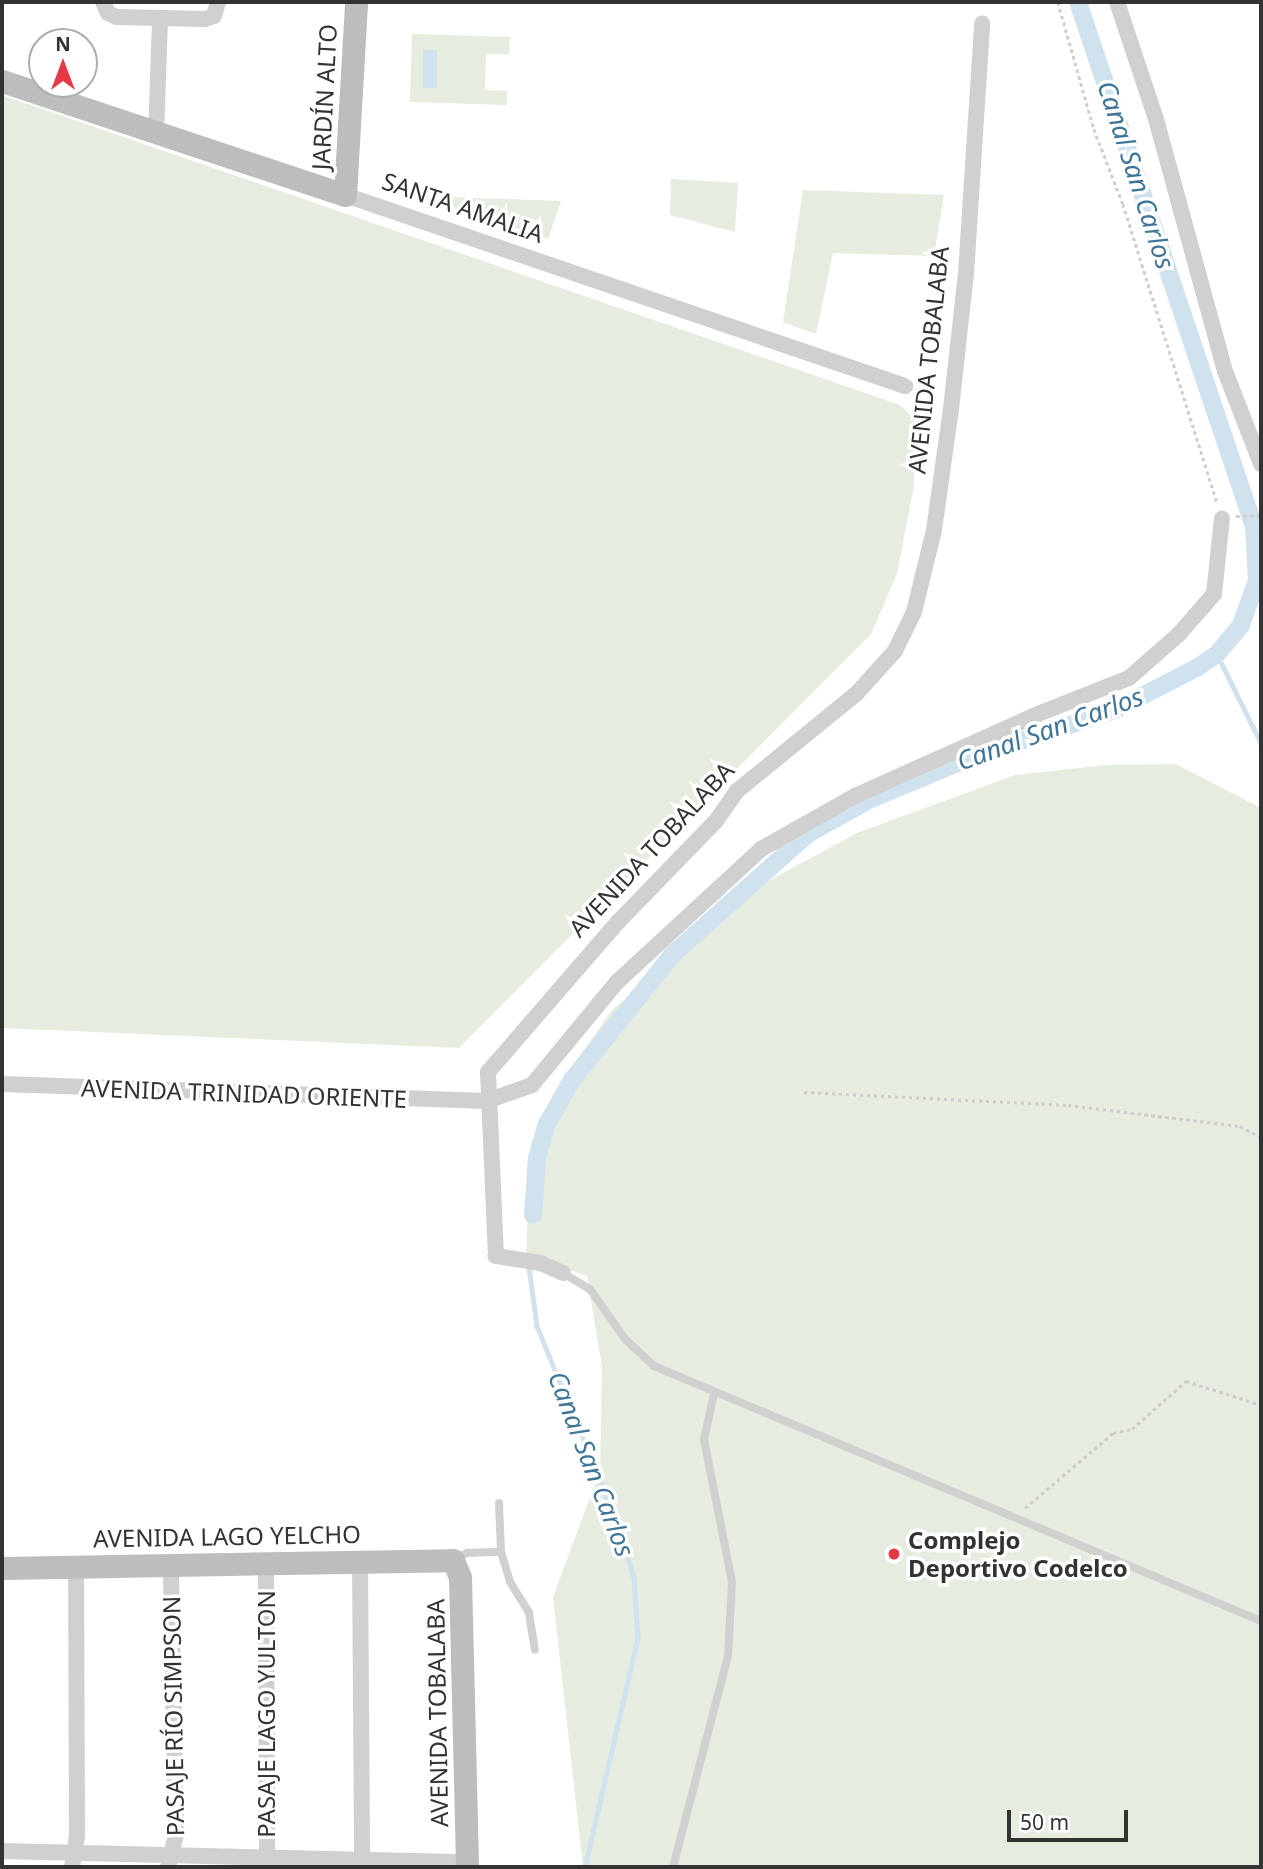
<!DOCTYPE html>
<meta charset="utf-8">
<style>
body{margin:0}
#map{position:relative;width:1263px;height:1869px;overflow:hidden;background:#fff;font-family:"Noto Sans",sans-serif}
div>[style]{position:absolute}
.green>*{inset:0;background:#e6ecdf}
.water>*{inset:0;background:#cfe2ee;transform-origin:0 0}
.stream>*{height:4.5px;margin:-2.25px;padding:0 2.25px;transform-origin:2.25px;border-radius:2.25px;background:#cfe2ee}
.canal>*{height:18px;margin:-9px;padding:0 9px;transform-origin:9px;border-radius:9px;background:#cfe2ee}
.path>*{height:2.5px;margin-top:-1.25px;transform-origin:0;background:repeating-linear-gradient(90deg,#cdcdcd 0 3.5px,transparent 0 7px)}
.lane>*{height:8px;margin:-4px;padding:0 4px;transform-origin:4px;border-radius:4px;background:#d0d0d0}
.street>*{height:16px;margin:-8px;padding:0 8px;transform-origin:8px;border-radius:8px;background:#d0d0d0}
.secondary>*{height:23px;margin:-11.5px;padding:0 11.5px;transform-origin:11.5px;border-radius:11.5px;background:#bdbdbd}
.dots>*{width:19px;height:19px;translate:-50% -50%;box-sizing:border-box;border:4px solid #fff;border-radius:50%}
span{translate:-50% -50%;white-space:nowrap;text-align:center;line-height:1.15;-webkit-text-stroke:7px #fff;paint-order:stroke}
.street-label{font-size:24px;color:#333}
.poi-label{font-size:24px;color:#333;font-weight:700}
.left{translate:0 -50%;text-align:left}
.water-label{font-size:26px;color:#3f7597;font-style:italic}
.frame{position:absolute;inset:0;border:4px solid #333;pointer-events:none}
.north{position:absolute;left:28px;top:28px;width:70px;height:70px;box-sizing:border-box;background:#fff;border:2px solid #adadad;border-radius:50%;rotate:0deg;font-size:19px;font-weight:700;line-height:28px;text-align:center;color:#333}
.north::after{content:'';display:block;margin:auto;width:24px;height:32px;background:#e63946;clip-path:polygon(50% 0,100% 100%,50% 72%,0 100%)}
.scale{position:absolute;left:1007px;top:1810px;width:121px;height:32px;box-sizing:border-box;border:4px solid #333;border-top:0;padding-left:9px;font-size:21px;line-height:24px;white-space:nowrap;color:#333;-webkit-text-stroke:5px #fff;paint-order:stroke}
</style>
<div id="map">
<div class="green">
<div style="clip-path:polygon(412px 34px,510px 37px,509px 54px,486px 54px,485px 90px,507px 91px,507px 105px,410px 102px)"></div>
<div style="clip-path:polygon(2px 95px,900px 405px,916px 420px,914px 485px,897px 574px,871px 634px,459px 1048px,2px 1028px)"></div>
<div style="clip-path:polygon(671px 179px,738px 183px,735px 232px,670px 215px)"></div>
<div style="clip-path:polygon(803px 190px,944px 195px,934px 256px,833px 253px,816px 334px,783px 322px)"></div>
<div style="clip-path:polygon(422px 196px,561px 201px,548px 239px)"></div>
<div style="clip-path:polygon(1176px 764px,1261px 808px,1261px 1867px,583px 1867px,553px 1597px,600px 1471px,602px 1367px,587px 1276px,526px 1256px,531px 1144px,563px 1080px,612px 1010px,763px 884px,857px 833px,1015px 775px,1106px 765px)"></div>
</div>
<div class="water">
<div style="left:423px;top:50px;width:14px;height:38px"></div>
</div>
<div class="stream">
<div style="left:1217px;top:654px;width:99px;rotate:63.7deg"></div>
<div style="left:529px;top:1267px;width:60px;rotate:82.3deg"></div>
<div style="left:537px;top:1326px;width:219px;rotate:67.8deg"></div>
<div style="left:620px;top:1529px;width:51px;rotate:74.1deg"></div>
<div style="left:634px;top:1578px;width:60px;rotate:86.2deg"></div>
<div style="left:638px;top:1638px;width:235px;rotate:103deg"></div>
</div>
<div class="canal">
<div style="left:533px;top:1215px;width:57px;rotate:-86deg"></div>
<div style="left:537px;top:1158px;width:35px;rotate:-74deg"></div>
<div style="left:547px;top:1124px;width:51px;rotate:-60.4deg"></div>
<div style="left:572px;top:1080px;width:160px;rotate:-51.3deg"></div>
<div style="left:672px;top:955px;width:182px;rotate:-41.7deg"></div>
<div style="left:808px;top:834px;width:72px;rotate:-29.1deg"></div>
<div style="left:871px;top:799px;width:107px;rotate:-22.5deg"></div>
<div style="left:970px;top:758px;width:153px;rotate:-18.3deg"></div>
<div style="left:1115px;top:710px;width:93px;rotate:-27.4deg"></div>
<div style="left:1198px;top:667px;width:23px;rotate:-34deg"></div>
<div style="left:1217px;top:654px;width:38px;rotate:-50deg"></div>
<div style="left:1241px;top:625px;width:48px;rotate:-70.4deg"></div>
<div style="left:1257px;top:580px;width:53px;rotate:-93.2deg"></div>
<div style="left:1254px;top:527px;width:554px;rotate:-108.53deg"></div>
</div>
<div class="path">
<div style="left:1058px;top:2px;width:132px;rotate:74.2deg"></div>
<div style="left:1094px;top:129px;width:80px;rotate:68.9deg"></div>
<div style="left:1123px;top:204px;width:312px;rotate:72.5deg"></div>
<div style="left:1236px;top:516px;width:25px;rotate:-2deg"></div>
<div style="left:804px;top:1092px;width:264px;rotate:2.8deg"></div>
<div style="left:1068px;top:1105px;width:173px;rotate:7deg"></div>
<div style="left:1240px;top:1126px;width:24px;rotate:28deg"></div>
<div style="left:1025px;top:1508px;width:116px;rotate:-40.4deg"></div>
<div style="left:1113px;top:1433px;width:19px;rotate:-12deg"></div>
<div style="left:1132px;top:1429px;width:72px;rotate:-41.6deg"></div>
<div style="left:1186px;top:1381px;width:79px;rotate:17.7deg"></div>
</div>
<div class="lane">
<div style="left:563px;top:1273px;width:31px;rotate:31deg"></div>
<div style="left:590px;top:1289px;width:61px;rotate:55deg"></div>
<div style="left:625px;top:1339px;width:40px;rotate:43deg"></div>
<div style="left:654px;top:1366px;width:658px;rotate:22.79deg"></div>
<div style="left:501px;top:1552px;width:31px;rotate:73deg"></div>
<div style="left:510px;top:1582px;width:36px;rotate:58deg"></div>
<div style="left:529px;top:1613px;width:37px;rotate:81deg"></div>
<div style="left:456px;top:1559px;width:13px;rotate:-29deg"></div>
<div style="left:467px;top:1553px;width:34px;rotate:-2deg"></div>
<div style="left:501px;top:1552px;width:49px;rotate:-92.3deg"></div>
<div style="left:673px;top:1867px;width:218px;rotate:-75.4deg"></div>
<div style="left:728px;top:1656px;width:74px;rotate:-86.9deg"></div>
<div style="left:732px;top:1582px;width:146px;rotate:-101.1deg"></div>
<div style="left:704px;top:1439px;width:46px;rotate:-77.5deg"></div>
</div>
<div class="street">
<div style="left:103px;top:2px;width:12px;rotate:66deg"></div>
<div style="left:108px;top:13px;width:10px;rotate:24deg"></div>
<div style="left:117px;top:17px;width:88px;rotate:1.3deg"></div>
<div style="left:205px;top:19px;width:9px;rotate:-18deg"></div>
<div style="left:214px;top:16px;width:15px;rotate:-74deg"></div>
<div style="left:1117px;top:2px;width:123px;rotate:71.6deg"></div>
<div style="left:1156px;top:119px;width:261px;rotate:74.7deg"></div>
<div style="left:1225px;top:371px;width:100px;rotate:68.8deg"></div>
<div style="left:156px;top:135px;width:117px;rotate:-88deg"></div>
<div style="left:345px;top:195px;width:592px;rotate:18.83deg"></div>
<div style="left:2px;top:1084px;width:485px;rotate:2deg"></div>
<div style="left:487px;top:1101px;width:48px;rotate:-19.6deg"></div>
<div style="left:532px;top:1085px;width:134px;rotate:-50.5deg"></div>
<div style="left:617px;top:982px;width:196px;rotate:-42.7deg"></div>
<div style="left:761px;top:849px;width:110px;rotate:-29.4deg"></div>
<div style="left:857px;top:795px;width:198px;rotate:-24.1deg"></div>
<div style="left:1038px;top:714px;width:98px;rotate:-21.6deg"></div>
<div style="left:1129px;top:678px;width:67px;rotate:-41.3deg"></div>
<div style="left:1179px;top:634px;width:53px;rotate:-48.8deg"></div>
<div style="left:1214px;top:594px;width:76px;rotate:-84deg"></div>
<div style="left:563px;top:1273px;width:24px;rotate:-156deg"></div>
<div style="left:541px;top:1263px;width:46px;rotate:-171.2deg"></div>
<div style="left:496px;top:1256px;width:184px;rotate:-92.5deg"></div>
<div style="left:488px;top:1072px;width:200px;rotate:-49.1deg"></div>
<div style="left:619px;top:921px;width:139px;rotate:-45.9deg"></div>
<div style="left:716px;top:821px;width:37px;rotate:-55deg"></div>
<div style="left:737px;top:791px;width:155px;rotate:-39.2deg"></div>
<div style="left:857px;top:693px;width:57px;rotate:-47.9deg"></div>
<div style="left:895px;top:651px;width:43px;rotate:-64deg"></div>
<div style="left:914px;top:612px;width:84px;rotate:-76.3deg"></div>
<div style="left:934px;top:530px;width:122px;rotate:-82deg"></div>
<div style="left:951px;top:409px;width:136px;rotate:-83.7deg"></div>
<div style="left:966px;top:274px;width:251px;rotate:-86.3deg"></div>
<div style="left:360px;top:1559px;width:308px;rotate:89.6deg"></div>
<div style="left:266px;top:1561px;width:304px;rotate:89.8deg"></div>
<div style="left:2px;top:1851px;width:464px;rotate:1.4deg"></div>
<div style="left:72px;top:1867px;width:31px;rotate:-81deg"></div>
<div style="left:77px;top:1836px;width:270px;rotate:-90.2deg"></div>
<div style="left:168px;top:1867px;width:34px;rotate:-76deg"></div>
<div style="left:176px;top:1834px;width:270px;rotate:-91.1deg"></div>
</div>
<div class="secondary">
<div style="left:2px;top:81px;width:361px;rotate:18.4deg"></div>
<div style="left:345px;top:195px;width:193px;rotate:-86.7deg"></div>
<div style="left:2px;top:1568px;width:451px;rotate:-1deg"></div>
<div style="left:453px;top:1560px;width:18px;rotate:68deg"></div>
<div style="left:460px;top:1577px;width:290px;rotate:88.6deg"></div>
</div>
<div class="dots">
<div style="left:894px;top:1554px;background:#e63946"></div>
</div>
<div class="street-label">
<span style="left:324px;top:97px;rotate:-87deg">JARDÍN ALTO</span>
<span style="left:463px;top:207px;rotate:19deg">SANTA AMALIA</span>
<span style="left:928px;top:360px;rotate:-84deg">AVENIDA TOBALABA</span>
<span style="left:651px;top:849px;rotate:-47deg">AVENIDA TOBALABA</span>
<span style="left:244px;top:1093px;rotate:2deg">AVENIDA TRINIDAD ORIENTE</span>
<span style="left:227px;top:1536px;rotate:-1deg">AVENIDA LAGO YELCHO</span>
<span style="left:437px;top:1713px;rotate:-91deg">AVENIDA TOBALABA</span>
<span style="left:266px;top:1714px;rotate:-90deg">PASAJE LAGO YULTON</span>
<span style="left:173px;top:1716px;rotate:-91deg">PASAJE RÍO SIMPSON</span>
</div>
<div class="poi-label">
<span class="left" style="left:908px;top:1554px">Complejo<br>Deportivo Codelco</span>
</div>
<div class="water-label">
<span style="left:1136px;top:175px;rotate:72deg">Canal San Carlos</span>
<span style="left:1050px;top:729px;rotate:-20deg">Canal San Carlos</span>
<span style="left:591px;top:1464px;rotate:69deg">Canal San Carlos</span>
</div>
<div class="frame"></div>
<div class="north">N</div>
<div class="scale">50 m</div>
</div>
